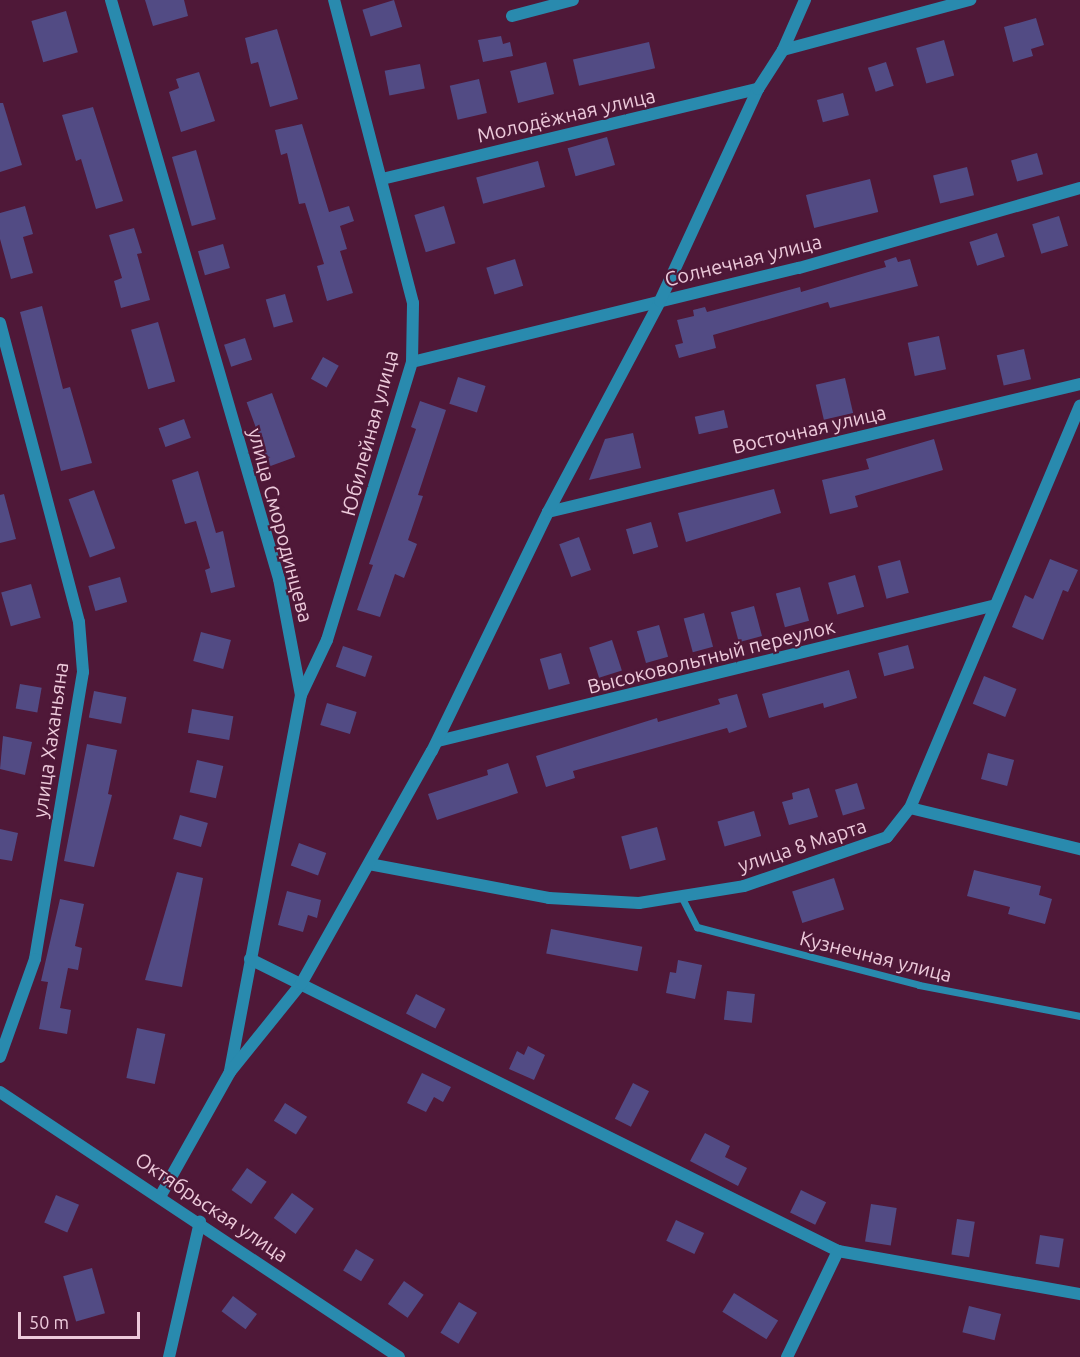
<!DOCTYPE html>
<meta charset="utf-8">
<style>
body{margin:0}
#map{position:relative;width:1080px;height:1357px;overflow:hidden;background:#4f1838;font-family:Ubuntu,sans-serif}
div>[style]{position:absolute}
.building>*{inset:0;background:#524b84;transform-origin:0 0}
.service>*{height:7px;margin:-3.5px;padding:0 3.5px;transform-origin:3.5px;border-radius:3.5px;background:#298aae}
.minor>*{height:12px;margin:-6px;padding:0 6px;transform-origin:6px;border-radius:6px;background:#298aae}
.tertiary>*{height:12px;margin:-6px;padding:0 6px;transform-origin:6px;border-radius:6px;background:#298aae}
span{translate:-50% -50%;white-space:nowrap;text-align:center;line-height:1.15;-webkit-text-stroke:4.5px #4f1838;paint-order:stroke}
.street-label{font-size:20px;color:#edcadb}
.scale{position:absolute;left:18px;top:1312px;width:122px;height:27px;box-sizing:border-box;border:3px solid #edcadb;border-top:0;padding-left:8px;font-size:18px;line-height:21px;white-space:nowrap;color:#edcadb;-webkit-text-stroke:4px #4f1838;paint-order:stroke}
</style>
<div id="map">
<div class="building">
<div style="clip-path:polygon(145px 0,184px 0,188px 16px,153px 26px)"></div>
<div style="left:394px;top:0;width:28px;height:33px;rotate:73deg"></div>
<div style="left:66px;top:11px;width:43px;height:36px;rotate:74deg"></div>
<div style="clip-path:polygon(1036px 18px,1044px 45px,1031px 49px,1033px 56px,1013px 62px,1004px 27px)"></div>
<div style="clip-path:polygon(277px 29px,298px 99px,270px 107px,258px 62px,251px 64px,245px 38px)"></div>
<div style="clip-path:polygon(501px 36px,503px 44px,510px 42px,513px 56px,483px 62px,478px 40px)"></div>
<div style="left:944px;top:40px;width:37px;height:29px;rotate:74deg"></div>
<div style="left:649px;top:42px;width:27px;height:78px;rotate:77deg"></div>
<div style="left:546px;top:62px;width:33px;height:37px;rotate:76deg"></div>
<div style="left:886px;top:62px;width:25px;height:19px;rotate:72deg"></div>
<div style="left:420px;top:64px;width:25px;height:36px;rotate:79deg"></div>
<div style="clip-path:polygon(199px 72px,215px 121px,181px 132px,169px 92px,179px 88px,176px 79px)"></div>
<div style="left:479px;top:79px;width:35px;height:30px;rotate:77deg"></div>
<div style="left:843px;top:93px;width:23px;height:27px;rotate:75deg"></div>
<div style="clip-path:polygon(0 103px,3px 103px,22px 165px,0 172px)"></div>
<div style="clip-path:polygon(93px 107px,123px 201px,96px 209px,81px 159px,76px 161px,62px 115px)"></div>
<div style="clip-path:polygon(302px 124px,329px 212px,349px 206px,354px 221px,340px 226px,347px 249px,340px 251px,353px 293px,327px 301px,317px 266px,324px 264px,305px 203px,299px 204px,287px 153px,281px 155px,275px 130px)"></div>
<div style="left:607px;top:137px;width:29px;height:41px;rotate:74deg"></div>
<div style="left:196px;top:150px;width:72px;height:25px;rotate:74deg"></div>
<div style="left:1037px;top:153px;width:22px;height:27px;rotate:74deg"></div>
<div style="left:538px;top:161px;width:27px;height:64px;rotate:75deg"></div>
<div style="left:967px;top:167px;width:29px;height:35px;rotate:76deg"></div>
<div style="left:870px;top:179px;width:34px;height:66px;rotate:76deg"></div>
<div style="clip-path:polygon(25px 206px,33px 234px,23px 237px,33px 273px,11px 279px,0 239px,0 213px)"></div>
<div style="left:444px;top:206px;width:39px;height:31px;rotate:73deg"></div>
<div style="left:1059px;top:216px;width:31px;height:28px;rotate:73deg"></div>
<div style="clip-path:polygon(134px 228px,142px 253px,137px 254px,150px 300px,121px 308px,114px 281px,122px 278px,109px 235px)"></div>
<div style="left:997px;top:233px;width:25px;height:29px;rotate:72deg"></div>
<div style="left:223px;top:244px;width:25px;height:26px;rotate:74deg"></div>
<div style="clip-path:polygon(896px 257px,898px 262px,910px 259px,918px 286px,830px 308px,828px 302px,713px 335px,716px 348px,679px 358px,675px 345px,683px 343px,677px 320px,694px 316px,693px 310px,705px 307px,707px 312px,800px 287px,801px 292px,875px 270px,886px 267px,884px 261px)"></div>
<div style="left:515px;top:259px;width:28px;height:30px;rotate:73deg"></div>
<div style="left:285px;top:294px;width:29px;height:20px;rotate:74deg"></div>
<div style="clip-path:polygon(42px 306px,63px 389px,70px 387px,92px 463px,61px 471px,20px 312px)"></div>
<div style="left:158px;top:322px;width:62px;height:28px;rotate:74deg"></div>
<div style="left:939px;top:336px;width:34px;height:32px;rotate:78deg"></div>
<div style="left:245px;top:338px;width:23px;height:22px;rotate:72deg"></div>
<div style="left:1024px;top:349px;width:31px;height:28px;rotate:77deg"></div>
<div style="left:323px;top:357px;width:18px;height:25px;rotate:29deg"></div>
<div style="left:458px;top:377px;width:29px;height:28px;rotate:18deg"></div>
<div style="left:845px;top:378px;width:36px;height:30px;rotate:77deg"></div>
<div style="left:272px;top:393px;width:68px;height:27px;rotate:70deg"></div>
<div style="clip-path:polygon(420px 401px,446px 410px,418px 495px,423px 496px,408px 540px,417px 544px,404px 578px,395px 574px,380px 617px,357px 610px,373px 565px,369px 564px,416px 429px,411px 427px)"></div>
<div style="left:724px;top:410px;width:18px;height:30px;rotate:77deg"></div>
<div style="left:184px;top:419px;width:20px;height:27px;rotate:70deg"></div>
<div style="clip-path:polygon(633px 433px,641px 468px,589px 480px,605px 439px)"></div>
<div style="clip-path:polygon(934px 439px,943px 470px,855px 496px,858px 507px,830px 514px,822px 480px,869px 469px,866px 459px)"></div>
<div style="clip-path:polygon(198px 471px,216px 533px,223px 531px,235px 587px,211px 593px,205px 570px,210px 568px,196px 521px,185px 524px,172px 480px)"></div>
<div style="clip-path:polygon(774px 489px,781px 513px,686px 542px,678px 513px)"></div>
<div style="left:94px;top:490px;width:62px;height:27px;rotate:70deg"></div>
<div style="clip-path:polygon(4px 494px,16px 539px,0 543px,0 495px)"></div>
<div style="left:651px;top:522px;width:26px;height:26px;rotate:74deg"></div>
<div style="left:579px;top:537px;width:35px;height:21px;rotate:70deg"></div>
<div style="clip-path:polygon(1050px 559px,1078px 570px,1068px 592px,1063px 590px,1043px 640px,1012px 627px,1025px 595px,1033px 599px)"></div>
<div style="left:900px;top:560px;width:34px;height:23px;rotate:75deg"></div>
<div style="left:855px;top:575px;width:33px;height:28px;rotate:74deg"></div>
<div style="left:120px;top:577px;width:26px;height:33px;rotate:74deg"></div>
<div style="left:31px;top:584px;width:35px;height:31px;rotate:74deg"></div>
<div style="left:800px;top:587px;width:35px;height:25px;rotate:75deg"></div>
<div style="left:754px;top:606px;width:31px;height:24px;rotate:75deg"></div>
<div style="left:704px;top:613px;width:35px;height:21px;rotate:75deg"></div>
<div style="left:659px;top:625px;width:33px;height:23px;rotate:74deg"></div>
<div style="left:201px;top:632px;width:31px;height:30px;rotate:15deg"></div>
<div style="left:612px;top:640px;width:32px;height:24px;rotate:72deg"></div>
<div style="left:908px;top:645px;width:24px;height:31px;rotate:75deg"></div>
<div style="left:343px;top:646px;width:31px;height:22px;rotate:19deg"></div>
<div style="left:561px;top:653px;width:32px;height:22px;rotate:74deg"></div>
<div style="clip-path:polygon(849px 670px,857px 698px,824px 708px,823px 703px,769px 718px,762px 694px)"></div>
<div style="left:984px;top:676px;width:35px;height:30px;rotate:22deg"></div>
<div style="left:20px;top:684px;width:22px;height:25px;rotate:10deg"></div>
<div style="left:94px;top:691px;width:33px;height:27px;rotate:11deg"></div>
<div style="clip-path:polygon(737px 694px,747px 727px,729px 733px,727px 728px,573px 771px,575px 778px,546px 787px,536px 756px,657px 718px,658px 722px,720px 704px,718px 699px)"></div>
<div style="left:327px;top:703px;width:31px;height:23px;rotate:17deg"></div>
<div style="left:192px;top:709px;width:42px;height:24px;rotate:10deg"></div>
<div style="clip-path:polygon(3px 736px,32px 742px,25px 775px,0 769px)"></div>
<div style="clip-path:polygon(87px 744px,117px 750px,108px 794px,112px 795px,94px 867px,64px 861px)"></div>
<div style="left:988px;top:753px;width:27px;height:27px;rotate:15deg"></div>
<div style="left:197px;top:760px;width:27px;height:33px;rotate:13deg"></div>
<div style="clip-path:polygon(508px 763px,518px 793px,437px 820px,428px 794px,488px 775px,487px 770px)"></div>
<div style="left:857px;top:783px;width:27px;height:23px;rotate:73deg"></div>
<div style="clip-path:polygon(809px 788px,818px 817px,789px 825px,782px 802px,793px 799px,792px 793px)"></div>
<div style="left:754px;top:811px;width:26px;height:38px;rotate:74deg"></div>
<div style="left:180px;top:815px;width:29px;height:25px;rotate:16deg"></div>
<div style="left:657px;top:827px;width:34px;height:37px;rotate:75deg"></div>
<div style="clip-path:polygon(0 829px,18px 833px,12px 861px,0 859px)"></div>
<div style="left:299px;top:843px;width:29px;height:24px;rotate:20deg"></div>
<div style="clip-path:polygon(974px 870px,1041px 886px,1039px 895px,1052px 899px,1045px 924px,1008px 914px,1010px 907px,967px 896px)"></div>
<div style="clip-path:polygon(177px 872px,203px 878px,182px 987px,145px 980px)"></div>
<div style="left:834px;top:878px;width:33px;height:44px;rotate:72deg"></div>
<div style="clip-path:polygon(287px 891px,321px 900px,317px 918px,308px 915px,303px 932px,278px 925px)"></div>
<div style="clip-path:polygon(60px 899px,84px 904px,75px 946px,82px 948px,78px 970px,68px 968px,60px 1008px,71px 1010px,67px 1034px,39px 1029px,48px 982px,41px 981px)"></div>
<div style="left:551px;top:929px;width:93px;height:25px;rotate:11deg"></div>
<div style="clip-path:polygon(678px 960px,702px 965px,695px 999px,666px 993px,670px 972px,676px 973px)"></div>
<div style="left:727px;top:991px;width:28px;height:29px;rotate:6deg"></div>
<div style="left:416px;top:994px;width:33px;height:22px;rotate:27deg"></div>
<div style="left:137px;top:1028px;width:29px;height:51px;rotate:12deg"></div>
<div style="clip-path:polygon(528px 1046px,545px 1055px,534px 1080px,509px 1069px,517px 1051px,524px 1055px)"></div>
<div style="clip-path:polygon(422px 1073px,451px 1087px,443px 1102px,434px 1097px,426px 1112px,407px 1103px)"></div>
<div style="left:633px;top:1083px;width:18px;height:40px;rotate:27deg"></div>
<div style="left:285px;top:1103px;width:26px;height:21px;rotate:32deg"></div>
<div style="clip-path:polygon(705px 1133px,730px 1146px,725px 1157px,747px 1168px,738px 1186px,690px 1161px)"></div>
<div style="left:247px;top:1168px;width:24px;height:27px;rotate:35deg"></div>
<div style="left:801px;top:1190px;width:28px;height:25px;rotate:26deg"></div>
<div style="left:292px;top:1193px;width:27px;height:31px;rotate:36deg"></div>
<div style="left:56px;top:1195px;width:25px;height:30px;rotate:23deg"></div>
<div style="left:871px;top:1204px;width:26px;height:38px;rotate:9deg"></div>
<div style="left:957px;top:1219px;width:18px;height:36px;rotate:9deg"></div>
<div style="left:676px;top:1220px;width:31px;height:23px;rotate:25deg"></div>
<div style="left:1040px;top:1235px;width:24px;height:29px;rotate:9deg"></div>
<div style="left:356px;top:1249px;width:21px;height:25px;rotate:31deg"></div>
<div style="left:92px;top:1268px;width:47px;height:30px;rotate:74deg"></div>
<div style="left:404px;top:1281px;width:24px;height:28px;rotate:35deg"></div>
<div style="left:734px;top:1293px;width:52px;height:22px;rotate:32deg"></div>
<div style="left:233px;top:1296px;width:30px;height:19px;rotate:37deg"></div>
<div style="left:459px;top:1302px;width:21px;height:36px;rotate:31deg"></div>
<div style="left:969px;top:1306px;width:33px;height:27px;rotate:14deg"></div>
</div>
<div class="service">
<div style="left:682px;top:898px;width:33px;rotate:63deg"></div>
<div style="left:697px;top:927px;width:229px;rotate:14.6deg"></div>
<div style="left:919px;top:985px;width:164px;rotate:10.9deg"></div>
</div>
<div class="minor">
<div style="left:111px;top:0;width:603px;rotate:73.82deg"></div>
<div style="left:279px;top:579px;width:118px;rotate:79.3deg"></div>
<div style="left:301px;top:695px;width:384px;rotate:100.7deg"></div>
<div style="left:230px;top:1072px;width:141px;rotate:119.3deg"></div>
<div style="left:512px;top:16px;width:63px;rotate:-14.7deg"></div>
<div style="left:783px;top:50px;width:194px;rotate:-15deg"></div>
<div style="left:382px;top:179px;width:387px;rotate:-13.5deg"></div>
<div style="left:0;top:323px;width:309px;rotate:75.2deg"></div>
<div style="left:79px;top:622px;width:50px;rotate:85.4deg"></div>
<div style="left:83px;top:672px;width:291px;rotate:99.5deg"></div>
<div style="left:35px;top:959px;width:104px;rotate:109.7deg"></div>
<div style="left:412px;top:362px;width:398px;rotate:-13.7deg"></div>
<div style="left:799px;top:268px;width:292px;rotate:-15.9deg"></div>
<div style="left:548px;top:512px;width:547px;rotate:-13.53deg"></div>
<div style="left:301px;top:695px;width:61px;rotate:-64.7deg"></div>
<div style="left:327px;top:640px;width:291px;rotate:-73deg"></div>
<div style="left:412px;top:362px;width:59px;rotate:-89deg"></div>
<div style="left:413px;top:303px;width:313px;rotate:-104.6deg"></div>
<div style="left:438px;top:741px;width:570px;rotate:-13.7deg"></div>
<div style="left:910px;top:808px;width:175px;rotate:13.6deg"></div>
<div style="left:369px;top:864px;width:183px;rotate:10.7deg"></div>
<div style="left:549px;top:898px;width:90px;rotate:3.2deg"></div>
<div style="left:639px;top:903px;width:106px;rotate:-9.2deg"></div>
<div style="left:744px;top:886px;width:151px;rotate:-18.9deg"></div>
<div style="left:887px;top:837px;width:37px;rotate:-52deg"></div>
<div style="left:910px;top:808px;width:437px;rotate:-67.1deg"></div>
<div style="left:250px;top:959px;width:657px;rotate:26.41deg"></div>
<div style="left:838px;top:1251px;width:246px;rotate:10.1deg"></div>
<div style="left:230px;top:1072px;width:113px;rotate:-51.1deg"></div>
<div style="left:301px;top:984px;width:267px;rotate:-60.7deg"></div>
<div style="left:432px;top:751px;width:266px;rotate:-64.1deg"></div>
<div style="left:548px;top:512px;width:239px;rotate:-62deg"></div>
<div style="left:660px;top:301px;width:234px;rotate:-65.2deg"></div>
<div style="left:758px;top:89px;width:46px;rotate:-57.3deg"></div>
<div style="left:783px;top:50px;width:55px;rotate:-66.3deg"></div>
<div style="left:169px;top:1357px;width:139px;rotate:-77.1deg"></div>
<div style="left:787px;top:1357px;width:118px;rotate:-64.3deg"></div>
</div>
<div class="tertiary">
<div style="left:0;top:1092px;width:479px;rotate:33.6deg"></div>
</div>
<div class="street-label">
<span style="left:566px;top:115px;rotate:-13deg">Молодёжная улица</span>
<span style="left:743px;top:260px;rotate:-14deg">Солнечная улица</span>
<span style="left:809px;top:429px;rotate:-13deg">Восточная улица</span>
<span style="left:369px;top:433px;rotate:-75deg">Юбилейная улица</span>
<span style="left:281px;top:525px;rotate:75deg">улица Смородинцева</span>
<span style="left:711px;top:656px;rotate:-14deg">Высоковольтный переулок</span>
<span style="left:50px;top:740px;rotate:-82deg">улица Хаханьяна</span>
<span style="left:802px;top:845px;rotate:-18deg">улица 8 Марта</span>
<span style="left:876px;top:956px;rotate:14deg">Кузнечная улица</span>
<span style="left:212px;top:1207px;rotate:34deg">Октябрьская улица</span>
</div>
<div class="scale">50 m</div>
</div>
